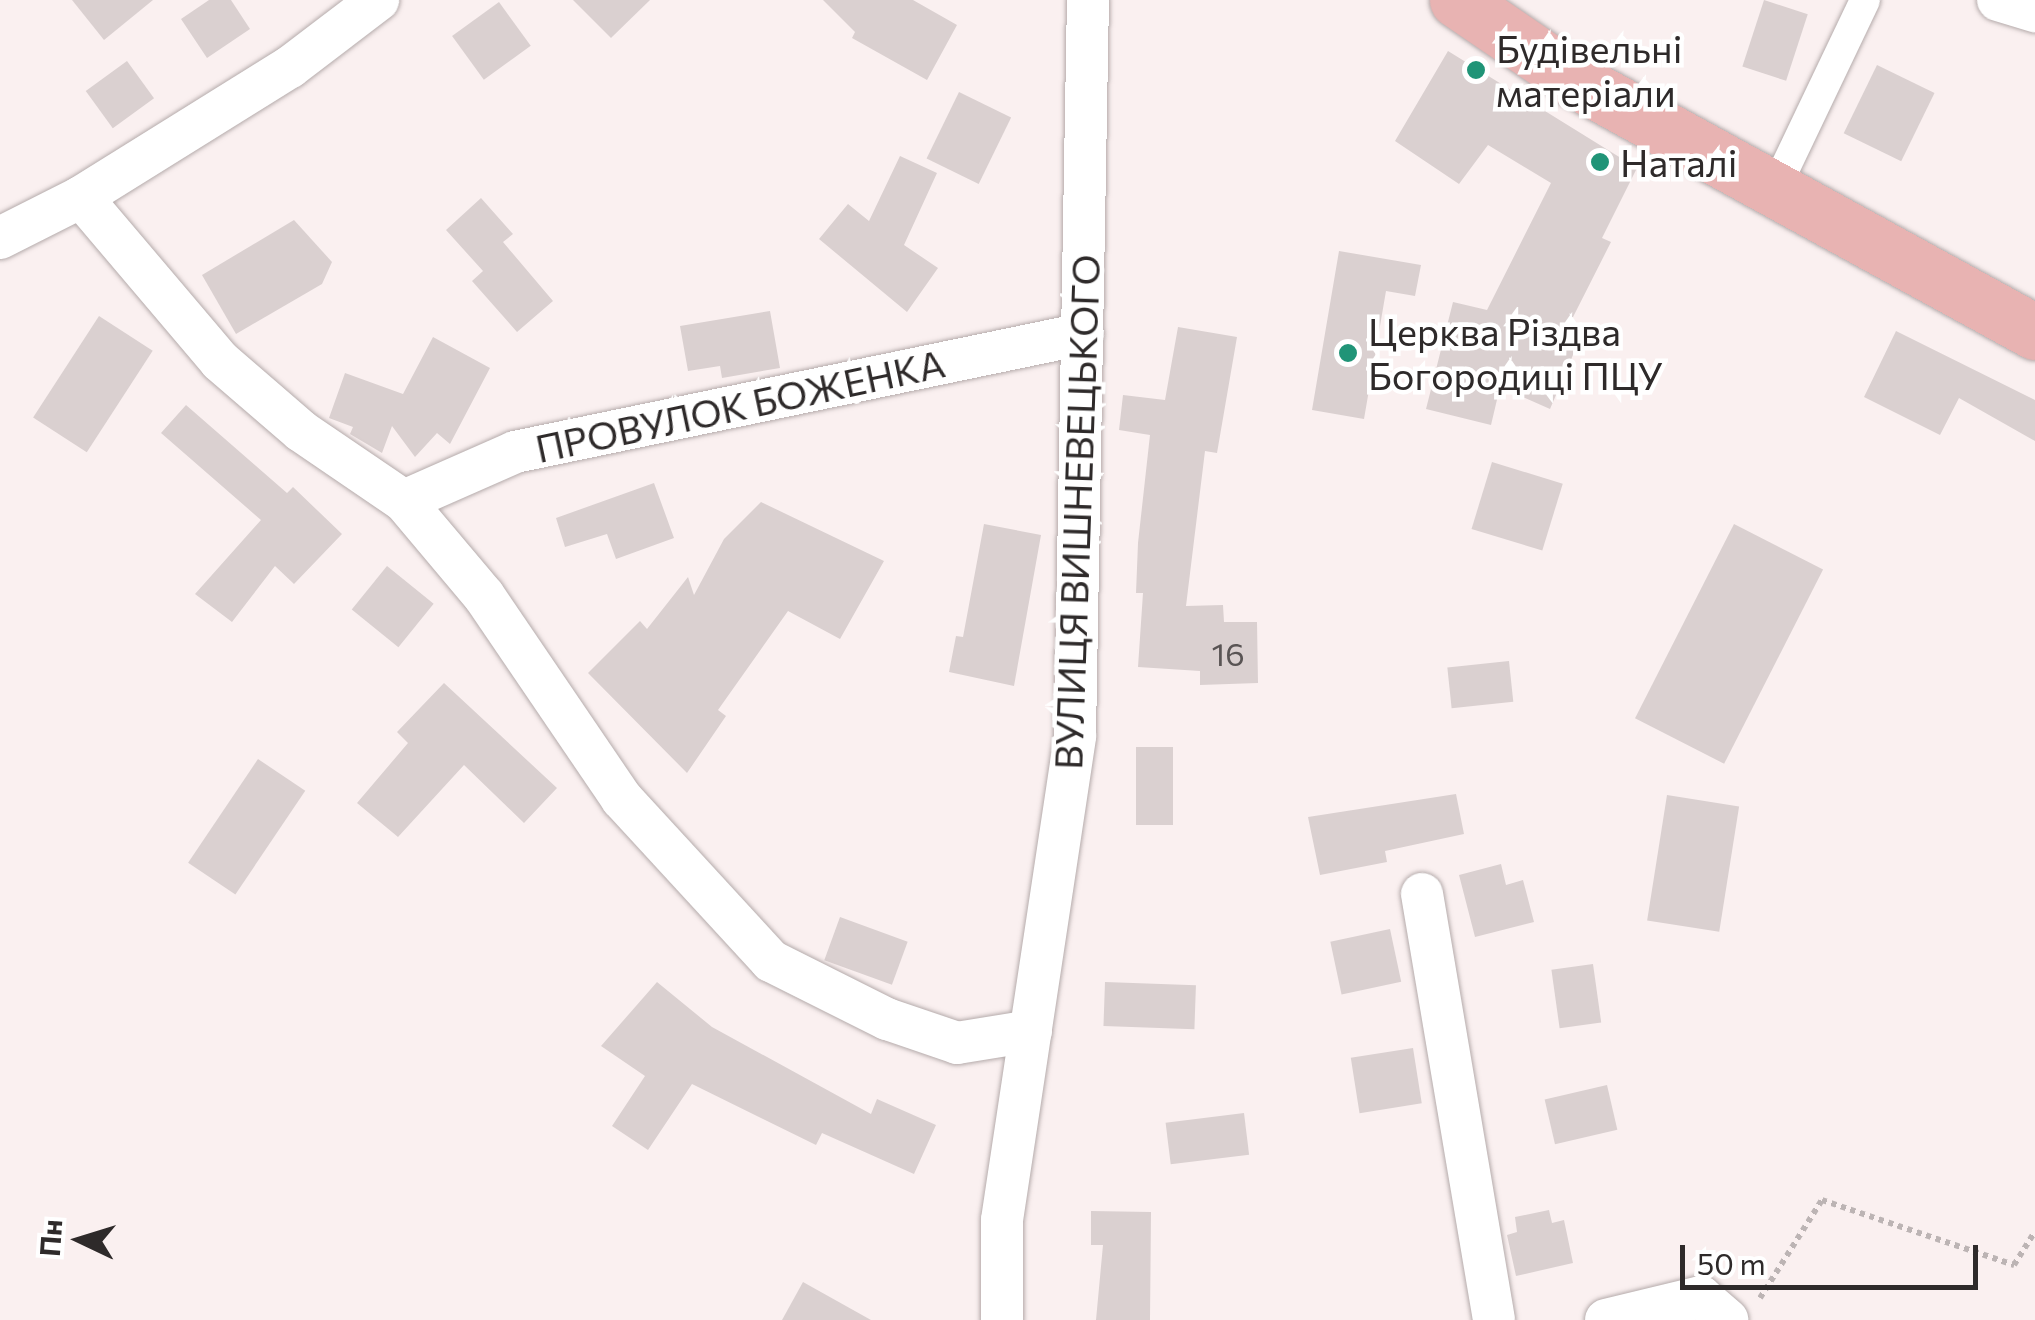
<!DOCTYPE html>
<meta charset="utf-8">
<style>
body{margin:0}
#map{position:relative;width:2035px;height:1320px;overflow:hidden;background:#faf0f0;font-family:Commissioner,sans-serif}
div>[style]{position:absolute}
.building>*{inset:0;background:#dad0d0;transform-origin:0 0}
.path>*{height:6px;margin-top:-3px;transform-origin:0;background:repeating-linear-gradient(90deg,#bcb4b4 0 5px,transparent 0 10px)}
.roads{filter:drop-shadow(0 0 2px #b5abab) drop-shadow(0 0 2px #b5abab)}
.pedestrian>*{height:30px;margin:-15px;padding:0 15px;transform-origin:15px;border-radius:15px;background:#fff}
.minor>*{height:42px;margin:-21px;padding:0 21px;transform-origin:21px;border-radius:21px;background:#fff}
.primary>*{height:55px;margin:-27.5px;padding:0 27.5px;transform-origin:27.5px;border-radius:27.5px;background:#e8b3b2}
.dots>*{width:28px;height:28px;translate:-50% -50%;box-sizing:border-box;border:5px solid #fff;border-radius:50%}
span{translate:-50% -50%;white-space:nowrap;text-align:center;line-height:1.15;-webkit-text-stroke:9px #fff;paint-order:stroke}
.number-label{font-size:32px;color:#595454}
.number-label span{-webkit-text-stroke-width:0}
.poi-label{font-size:38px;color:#2e2a2a}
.left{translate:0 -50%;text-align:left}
.street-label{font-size:38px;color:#2e2a2a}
.north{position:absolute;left:30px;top:1190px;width:100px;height:100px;-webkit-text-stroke:8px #fff;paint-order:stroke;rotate:274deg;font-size:28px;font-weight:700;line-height:40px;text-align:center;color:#2e2a2a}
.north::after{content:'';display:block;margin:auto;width:35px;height:45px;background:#2e2a2a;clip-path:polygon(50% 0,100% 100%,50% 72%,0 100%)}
.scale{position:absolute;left:1680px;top:1245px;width:298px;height:45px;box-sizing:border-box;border:5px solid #2e2a2a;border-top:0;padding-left:12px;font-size:30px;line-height:35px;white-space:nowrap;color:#2e2a2a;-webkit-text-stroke:8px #fff;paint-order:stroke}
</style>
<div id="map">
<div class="building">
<div style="clip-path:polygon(72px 0,153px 0,104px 40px)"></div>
<div style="clip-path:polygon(209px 0,231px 0,250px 29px,207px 58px,181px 19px)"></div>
<div style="clip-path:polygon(573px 0,650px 0,611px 38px)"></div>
<div style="clip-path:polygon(823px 0,913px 0,957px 25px,927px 80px,852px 38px,855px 32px)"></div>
<div style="left:1764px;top:0;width:46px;height:70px;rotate:18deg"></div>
<div style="left:499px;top:2px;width:54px;height:58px;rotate:54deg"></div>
<div style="clip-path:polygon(1448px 51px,1637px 168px,1602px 238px,1611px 242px,1570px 323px,1584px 329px,1550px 409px,1500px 387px,1491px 425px,1426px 409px,1453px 302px,1487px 310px,1551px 183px,1488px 145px,1459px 184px,1395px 141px)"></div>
<div style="left:127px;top:61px;width:46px;height:51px;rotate:54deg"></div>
<div style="left:1877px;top:65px;width:64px;height:76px;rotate:26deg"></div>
<div style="left:959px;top:92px;width:58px;height:74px;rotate:26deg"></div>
<div style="clip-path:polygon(900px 156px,937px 173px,904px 245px,938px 268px,907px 312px,819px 239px,848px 204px,869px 221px)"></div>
<div style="clip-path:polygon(481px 198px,513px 234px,503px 242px,553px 301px,517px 332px,472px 281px,483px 271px,446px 230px)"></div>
<div style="clip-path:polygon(294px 220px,332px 262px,322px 284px,236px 334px,202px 275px)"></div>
<div style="clip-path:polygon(1339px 251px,1421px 265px,1415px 296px,1386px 291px,1364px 419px,1312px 410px)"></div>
<div style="clip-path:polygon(770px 311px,780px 368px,722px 378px,720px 366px,688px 371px,680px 326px)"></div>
<div style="left:99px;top:316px;width:64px;height:121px;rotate:33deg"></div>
<div style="clip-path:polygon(1178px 327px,1237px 337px,1217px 453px,1205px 451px,1186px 606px,1223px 605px,1224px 622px,1257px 622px,1258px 683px,1200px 685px,1200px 671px,1138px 667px,1143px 593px,1136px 593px,1138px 543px,1150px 435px,1119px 430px,1123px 395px,1165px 400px)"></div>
<div style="clip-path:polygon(1896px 331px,2035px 400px,2035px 441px,1959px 398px,1940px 435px,1864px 397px)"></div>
<div style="clip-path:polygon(433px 337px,490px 368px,450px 444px,437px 433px,415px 457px,392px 426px,382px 453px,350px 434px,353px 427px,329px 418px,345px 373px,403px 394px)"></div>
<div style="clip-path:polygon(186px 405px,287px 493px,293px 487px,342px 534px,294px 584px,275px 566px,232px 622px,195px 594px,261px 520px,161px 433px)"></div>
<div style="left:1492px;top:462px;width:74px;height:70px;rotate:17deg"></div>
<div style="clip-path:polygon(654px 483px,674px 538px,616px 559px,607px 534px,565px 547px,556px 518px)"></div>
<div style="clip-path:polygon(761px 502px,884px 561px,840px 639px,788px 611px,718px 710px,726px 716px,687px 773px,588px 673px,640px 621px,647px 629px,688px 577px,694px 595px,724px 539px)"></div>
<div style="clip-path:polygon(984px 524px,1041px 535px,1014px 686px,949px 672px,956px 636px,963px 637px)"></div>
<div style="left:1734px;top:524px;width:100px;height:218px;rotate:27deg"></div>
<div style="left:387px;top:566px;width:60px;height:56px;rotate:39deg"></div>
<div style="left:1509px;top:661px;width:41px;height:62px;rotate:84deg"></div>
<div style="clip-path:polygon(444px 683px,557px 788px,524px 823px,464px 765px,398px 837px,357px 803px,408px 743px,397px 732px)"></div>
<div style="left:1136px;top:747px;width:37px;height:78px"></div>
<div style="left:258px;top:759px;width:57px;height:125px;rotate:34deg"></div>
<div style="clip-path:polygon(1456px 794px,1464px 834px,1385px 851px,1387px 862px,1320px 875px,1308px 817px)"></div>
<div style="left:1667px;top:795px;width:73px;height:127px;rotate:9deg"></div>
<div style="clip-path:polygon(1501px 864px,1506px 885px,1523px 880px,1534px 922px,1475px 937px,1459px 875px)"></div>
<div style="left:840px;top:917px;width:72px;height:46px;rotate:20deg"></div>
<div style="left:1390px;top:929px;width:54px;height:61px;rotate:78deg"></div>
<div style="left:1593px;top:964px;width:59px;height:42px;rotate:82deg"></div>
<div style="clip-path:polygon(657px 982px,712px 1027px,871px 1114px,877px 1099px,936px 1125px,914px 1174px,822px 1133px,816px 1145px,692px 1084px,648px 1150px,612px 1126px,645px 1076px,601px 1046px)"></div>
<div style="left:1105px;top:982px;width:91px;height:44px;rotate:2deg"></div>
<div style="left:1413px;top:1048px;width:56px;height:63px;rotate:81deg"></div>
<div style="left:1607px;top:1085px;width:46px;height:64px;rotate:77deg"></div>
<div style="left:1244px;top:1113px;width:42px;height:79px;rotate:83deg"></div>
<div style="clip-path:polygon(1549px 1210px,1552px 1223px,1564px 1220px,1573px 1263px,1516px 1276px,1507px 1235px,1517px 1232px,1515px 1217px)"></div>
<div style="clip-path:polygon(1091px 1211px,1151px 1212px,1150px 1320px,1096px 1320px,1103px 1245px,1091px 1245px)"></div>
<div style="clip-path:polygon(803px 1282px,871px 1320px,782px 1320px)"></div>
</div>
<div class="path">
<div style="left:1760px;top:1298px;width:116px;rotate:-57.7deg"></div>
<div style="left:1822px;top:1200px;width:203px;rotate:18.7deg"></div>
<div style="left:2014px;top:1265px;width:39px;rotate:-58deg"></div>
</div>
<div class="roads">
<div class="pedestrian">
<div style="left:1775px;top:189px;width:209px;rotate:-64.5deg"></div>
</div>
<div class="minor">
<div style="left:1998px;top:0;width:39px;rotate:17deg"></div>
<div style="left:81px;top:197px;width:215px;rotate:49.7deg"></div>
<div style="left:220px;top:361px;width:107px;rotate:40.8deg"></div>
<div style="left:301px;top:431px;width:125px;rotate:34.2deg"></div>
<div style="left:404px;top:501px;width:124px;rotate:49.9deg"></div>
<div style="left:484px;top:596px;width:245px;rotate:55.8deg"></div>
<div style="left:622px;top:799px;width:220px;rotate:47.4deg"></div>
<div style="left:771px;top:961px;width:130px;rotate:26.6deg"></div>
<div style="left:887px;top:1019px;width:74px;rotate:18.9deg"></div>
<div style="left:957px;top:1043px;width:75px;rotate:-9.2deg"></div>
<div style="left:0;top:238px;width:91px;rotate:-26.8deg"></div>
<div style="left:81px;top:197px;width:246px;rotate:-31.9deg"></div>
<div style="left:290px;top:67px;width:111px;rotate:-37.3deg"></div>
<div style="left:404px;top:501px;width:121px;rotate:-23.8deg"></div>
<div style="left:515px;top:452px;width:580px;rotate:-11.74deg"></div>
<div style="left:1422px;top:894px;width:432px;rotate:80.4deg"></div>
<div style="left:1002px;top:1320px;width:100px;rotate:-90deg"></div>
<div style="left:1002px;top:1220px;width:490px;rotate:-81.4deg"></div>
<div style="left:1075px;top:735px;width:735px;rotate:-88.99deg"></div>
<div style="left:1606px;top:1320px;width:98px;rotate:-13.6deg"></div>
<div style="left:1701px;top:1297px;width:35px;rotate:41deg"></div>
</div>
<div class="primary">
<div style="left:1457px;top:0;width:140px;rotate:34.3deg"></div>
<div style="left:1573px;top:79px;width:527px;rotate:28.71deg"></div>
</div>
</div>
<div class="dots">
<div style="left:1476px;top:70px;background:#209477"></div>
<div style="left:1600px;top:162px;background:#209477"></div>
<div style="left:1348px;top:353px;background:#209477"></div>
</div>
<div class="number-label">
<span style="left:1228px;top:653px">16</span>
</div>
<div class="poi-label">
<span class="left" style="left:1496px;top:70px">Будівельні<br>матеріали</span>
<span class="left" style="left:1620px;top:162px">Наталі</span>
<span class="left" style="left:1368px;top:353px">Церква Різдва<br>Богородиці ПЦУ</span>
</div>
<div class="street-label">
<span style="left:740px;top:405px;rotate:-12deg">ПРОВУЛОК БОЖЕНКА</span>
<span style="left:1076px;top:512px;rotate:-88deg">ВУЛИЦЯ ВИШНЕВЕЦЬКОГО</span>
</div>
<div class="north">Пн</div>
<div class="scale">50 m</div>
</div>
